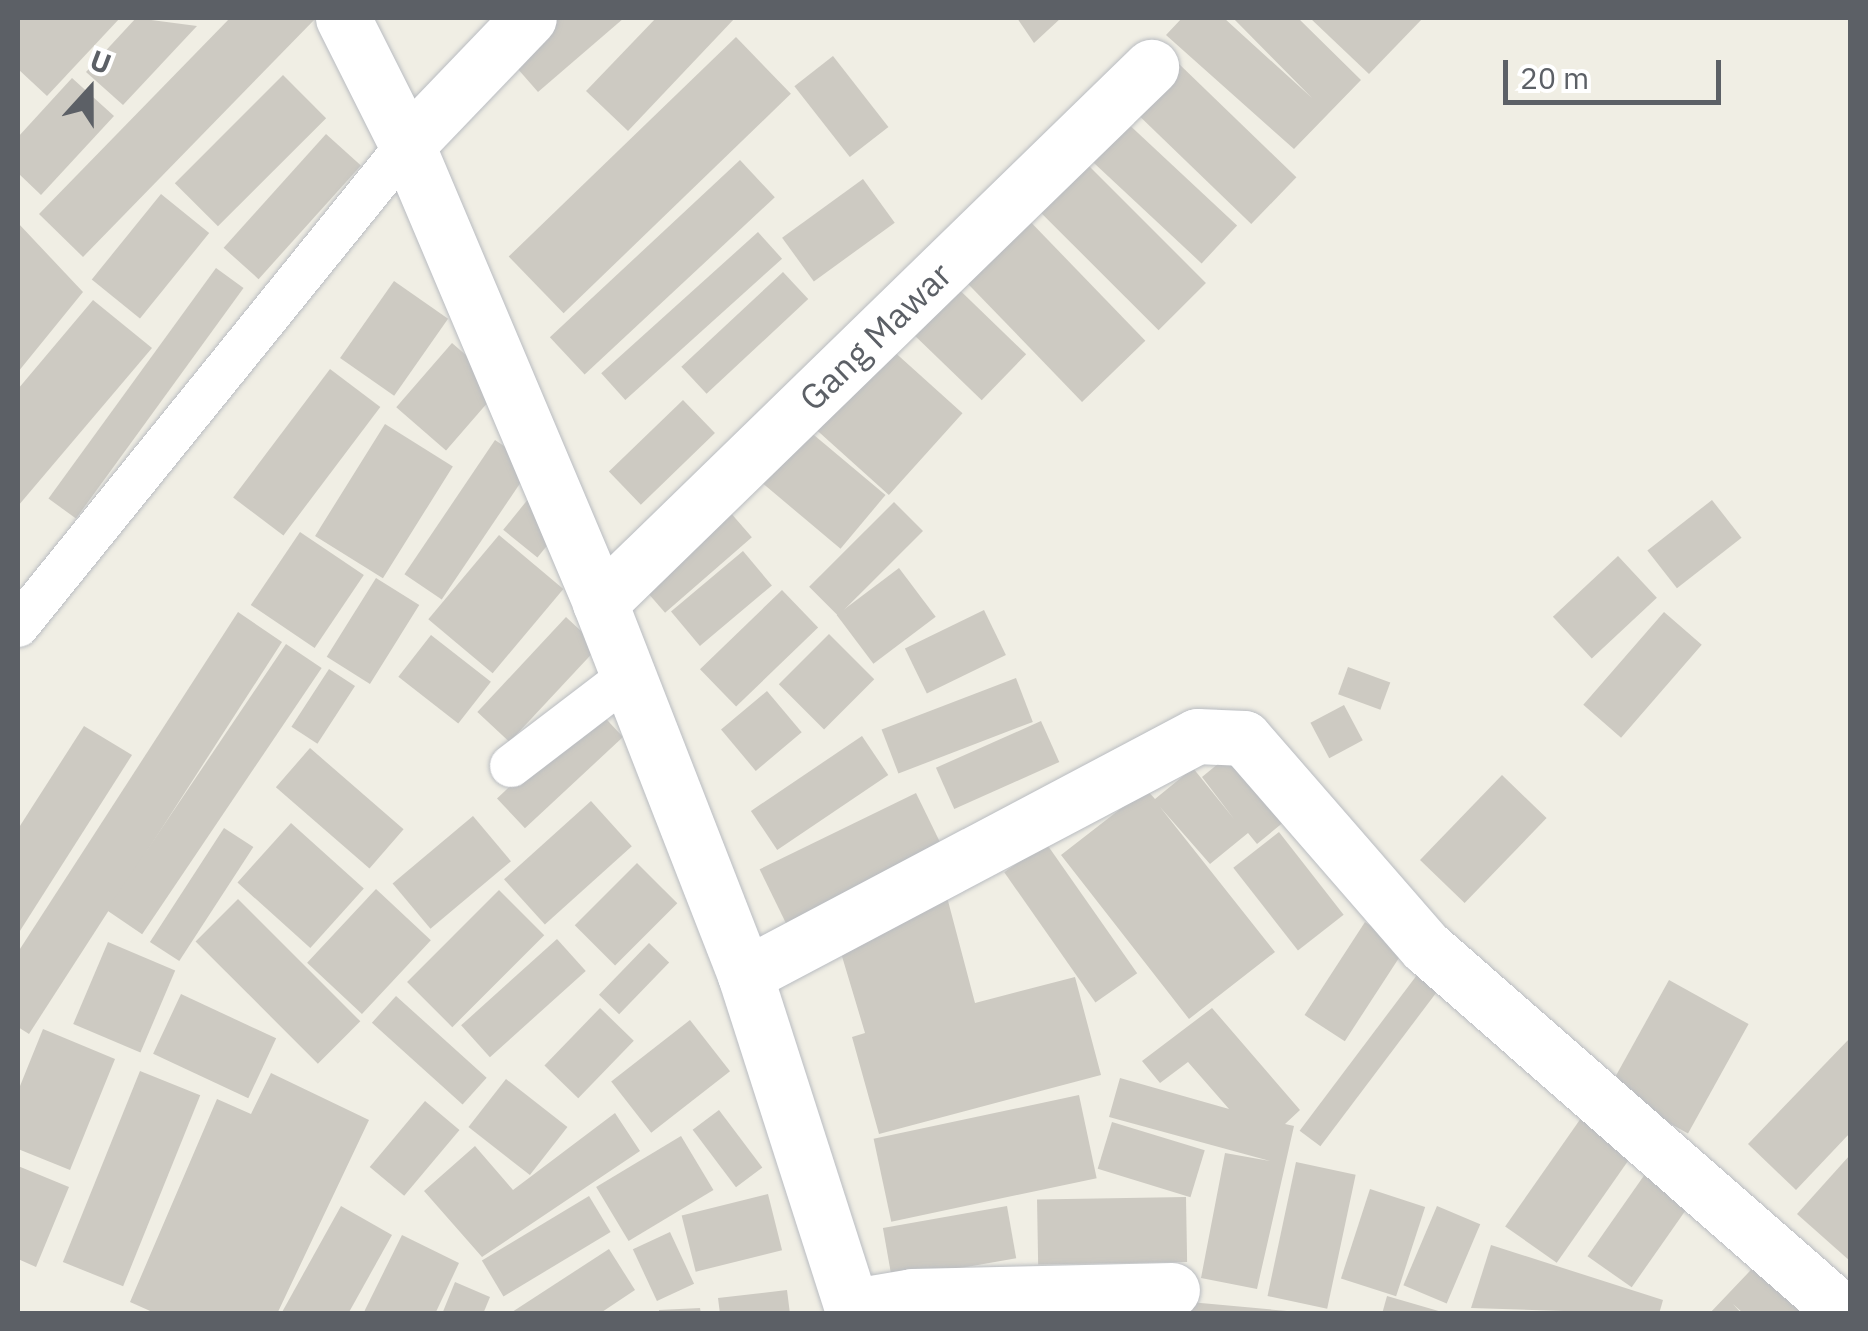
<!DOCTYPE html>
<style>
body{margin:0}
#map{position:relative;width:1868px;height:1331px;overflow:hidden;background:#f0eee4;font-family:"IBM Plex Sans",sans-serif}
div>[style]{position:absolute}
.building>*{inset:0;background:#cdcac2;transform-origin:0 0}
.roads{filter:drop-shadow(0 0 2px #b9bcc1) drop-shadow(0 0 2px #b9bcc1)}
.lane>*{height:42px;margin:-21px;padding:0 21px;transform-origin:21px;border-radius:21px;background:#fff}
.street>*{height:55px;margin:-27.5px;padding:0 27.5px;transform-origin:27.5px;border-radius:27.5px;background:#fff}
.secondary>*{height:55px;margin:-27.5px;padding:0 27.5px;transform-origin:27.5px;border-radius:27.5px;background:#fff}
span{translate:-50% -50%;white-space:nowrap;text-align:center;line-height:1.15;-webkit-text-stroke:8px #fff;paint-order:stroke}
.street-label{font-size:35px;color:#5c6066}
.frame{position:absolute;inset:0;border:20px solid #5c6066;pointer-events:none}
.north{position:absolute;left:40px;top:40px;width:100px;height:100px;-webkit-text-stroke:8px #fff;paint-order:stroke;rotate:21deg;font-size:28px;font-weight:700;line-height:40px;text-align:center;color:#5c6066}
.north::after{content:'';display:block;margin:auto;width:35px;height:45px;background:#5c6066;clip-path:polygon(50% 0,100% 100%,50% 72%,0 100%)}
.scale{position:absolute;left:1503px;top:60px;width:218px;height:45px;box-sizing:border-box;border:5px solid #5c6066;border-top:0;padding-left:12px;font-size:30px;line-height:35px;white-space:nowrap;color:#5c6066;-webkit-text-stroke:8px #fff;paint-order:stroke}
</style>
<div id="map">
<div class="building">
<div style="clip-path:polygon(18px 18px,120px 18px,47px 96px,18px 69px)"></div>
<div style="clip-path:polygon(136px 18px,197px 26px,123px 105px,86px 72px)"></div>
<div style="clip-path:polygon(230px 18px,316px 18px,83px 257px,39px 214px)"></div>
<div style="clip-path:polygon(542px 18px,624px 18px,538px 92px,502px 51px)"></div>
<div style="clip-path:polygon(656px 18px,735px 18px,628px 131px,586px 91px)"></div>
<div style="clip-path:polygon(1017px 18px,1061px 18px,1034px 43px)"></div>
<div style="clip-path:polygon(1182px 18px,1224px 18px,1312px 98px,1233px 18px,1298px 18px,1361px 80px,1294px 149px,1166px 35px)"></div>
<div style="clip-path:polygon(1310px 18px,1423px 18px,1369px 74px)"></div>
<div style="left:736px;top:37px;width:79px;height:316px;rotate:46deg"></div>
<div style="left:833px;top:56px;width:90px;height:49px;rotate:52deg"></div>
<div style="left:1177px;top:62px;width:166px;height:65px;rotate:44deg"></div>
<div style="left:283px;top:75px;width:61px;height:153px;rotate:45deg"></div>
<div style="clip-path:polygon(72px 78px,114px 116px,41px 195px,18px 173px,18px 137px)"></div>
<div style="left:1123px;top:119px;width:156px;height:52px;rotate:43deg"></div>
<div style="left:326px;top:134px;width:47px;height:153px;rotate:42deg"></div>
<div style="left:1073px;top:150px;width:188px;height:67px;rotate:45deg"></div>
<div style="left:740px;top:160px;width:51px;height:260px;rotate:47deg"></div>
<div style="left:863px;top:179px;width:54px;height:100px;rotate:54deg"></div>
<div style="left:161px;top:194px;width:62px;height:110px;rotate:39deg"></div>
<div style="left:1021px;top:212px;width:179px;height:88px;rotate:46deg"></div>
<div style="clip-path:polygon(18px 223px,83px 292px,18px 372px)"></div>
<div style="left:758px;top:232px;width:36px;height:211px;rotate:48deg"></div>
<div style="left:216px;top:268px;width:34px;height:285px;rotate:36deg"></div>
<div style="left:783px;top:272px;width:37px;height:139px;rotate:47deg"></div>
<div style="left:942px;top:273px;width:117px;height:64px;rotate:44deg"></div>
<div style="left:394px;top:281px;width:66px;height:94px;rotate:35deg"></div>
<div style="clip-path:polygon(93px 300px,152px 348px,18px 506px,18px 389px)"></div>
<div style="left:880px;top:339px;width:111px;height:110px;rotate:42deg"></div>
<div style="left:452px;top:343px;width:66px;height:85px;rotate:41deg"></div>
<div style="left:330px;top:369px;width:63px;height:161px;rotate:37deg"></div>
<div style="left:683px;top:400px;width:46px;height:103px;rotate:46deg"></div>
<div style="left:385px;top:424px;width:80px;height:132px;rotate:32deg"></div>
<div style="left:802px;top:425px;width:109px;height:70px;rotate:40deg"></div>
<div style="left:495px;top:440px;width:45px;height:162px;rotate:34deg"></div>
<div style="left:529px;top:498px;width:44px;height:41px;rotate:39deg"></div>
<div style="left:1712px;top:500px;width:48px;height:82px;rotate:52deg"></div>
<div style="left:894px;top:502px;width:41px;height:120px;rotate:45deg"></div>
<div style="left:723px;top:504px;width:44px;height:115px;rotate:49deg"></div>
<div style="left:300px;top:532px;width:77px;height:88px;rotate:34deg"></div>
<div style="left:499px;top:535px;width:84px;height:110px;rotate:40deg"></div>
<div style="left:743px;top:551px;width:45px;height:94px;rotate:50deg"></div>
<div style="left:1618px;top:556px;width:57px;height:89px;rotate:47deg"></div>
<div style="left:899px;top:568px;width:61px;height:78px;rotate:53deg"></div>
<div style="left:376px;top:578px;width:51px;height:93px;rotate:32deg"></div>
<div style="left:782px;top:590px;width:52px;height:114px;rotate:46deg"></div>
<div style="left:984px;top:610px;width:50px;height:88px;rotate:64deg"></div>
<div style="clip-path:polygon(238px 612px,282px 642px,29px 1034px,18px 1027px,18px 952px)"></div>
<div style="left:1664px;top:612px;width:50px;height:123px;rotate:41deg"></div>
<div style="left:566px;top:617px;width:44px;height:130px;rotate:43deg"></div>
<div style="left:829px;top:634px;width:64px;height:71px;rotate:45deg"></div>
<div style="left:431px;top:635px;width:76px;height:53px;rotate:38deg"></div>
<div style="left:286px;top:644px;width:43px;height:321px;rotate:34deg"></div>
<div style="left:1348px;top:667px;width:45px;height:29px;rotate:20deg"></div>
<div style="left:329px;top:669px;width:31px;height:69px;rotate:33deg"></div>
<div style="left:1016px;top:678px;width:47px;height:144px;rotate:69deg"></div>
<div style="left:767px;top:691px;width:54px;height:60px;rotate:50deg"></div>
<div style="left:1344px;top:705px;width:40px;height:38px;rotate:62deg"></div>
<div style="left:595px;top:707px;width:41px;height:134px;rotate:47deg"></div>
<div style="left:1041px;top:721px;width:45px;height:115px;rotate:66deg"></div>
<div style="clip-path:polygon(84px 726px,132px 755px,18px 934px,18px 829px)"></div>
<div style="left:862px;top:736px;width:47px;height:134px;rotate:56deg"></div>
<div style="clip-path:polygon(1247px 740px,1302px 807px,1257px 844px,1248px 833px,1210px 864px,1160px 807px,1275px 952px,1189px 1019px,1061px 855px,1146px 789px,1155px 799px,1193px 768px,1234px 819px,1202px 777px)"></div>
<div style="left:310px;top:748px;width:124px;height:52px;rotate:41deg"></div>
<div style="left:1502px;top:775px;width:62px;height:118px;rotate:44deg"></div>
<div style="left:916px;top:793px;width:61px;height:174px;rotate:64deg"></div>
<div style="left:591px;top:801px;width:61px;height:117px;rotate:48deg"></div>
<div style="left:473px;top:816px;width:59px;height:105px;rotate:50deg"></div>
<div style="left:291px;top:823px;width:98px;height:80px;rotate:42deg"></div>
<div style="left:224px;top:828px;width:35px;height:136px;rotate:33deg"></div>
<div style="left:1279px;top:832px;width:105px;height:58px;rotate:52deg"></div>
<div style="left:1046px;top:843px;width:159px;height:51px;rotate:55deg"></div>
<div style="left:637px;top:863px;width:57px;height:88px;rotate:45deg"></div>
<div style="left:376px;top:889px;width:75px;height:101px;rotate:43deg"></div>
<div style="left:499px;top:890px;width:64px;height:130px;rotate:45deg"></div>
<div style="clip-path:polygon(947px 897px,975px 1003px,1075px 977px,1101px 1075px,879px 1134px,852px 1037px,865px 1033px,838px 943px)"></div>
<div style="left:238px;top:899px;width:173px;height:60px;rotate:45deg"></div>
<div style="left:1365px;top:922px;width:48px;height:111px;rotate:33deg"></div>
<div style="left:557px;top:939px;width:43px;height:129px;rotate:48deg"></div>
<div style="left:108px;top:942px;width:73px;height:89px;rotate:23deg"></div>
<div style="left:649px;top:943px;width:28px;height:72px;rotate:44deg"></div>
<div style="left:1423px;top:967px;width:26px;height:205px;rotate:37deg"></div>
<div style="left:1669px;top:980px;width:91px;height:125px;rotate:29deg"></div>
<div style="left:181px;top:994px;width:105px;height:66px;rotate:25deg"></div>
<div style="left:396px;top:996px;width:122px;height:36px;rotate:42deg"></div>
<div style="left:600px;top:1008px;width:47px;height:80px;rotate:44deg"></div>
<div style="clip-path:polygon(1212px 1008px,1300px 1110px,1285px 1124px,1294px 1126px,1257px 1289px,1201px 1278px,1225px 1153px,1270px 1161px,1109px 1117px,1120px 1078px,1229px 1109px,1188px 1062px,1160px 1083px,1142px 1061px)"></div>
<div style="left:690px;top:1020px;width:65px;height:100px;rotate:52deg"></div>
<div style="clip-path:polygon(43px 1029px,115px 1059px,70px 1170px,18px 1149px,18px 1091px)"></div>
<div style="clip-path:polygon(1850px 1038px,1850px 1133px,1796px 1190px,1748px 1144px)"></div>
<div style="left:140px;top:1071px;width:65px;height:206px;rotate:22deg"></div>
<div style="clip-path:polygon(271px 1073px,369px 1120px,277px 1314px,157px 1314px,130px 1302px,217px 1099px,251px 1114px)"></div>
<div style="left:506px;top:1079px;width:78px;height:61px;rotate:38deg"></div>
<div style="left:1079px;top:1095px;width:85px;height:210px;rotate:78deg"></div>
<div style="left:425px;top:1101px;width:45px;height:86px;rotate:40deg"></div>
<div style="left:719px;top:1110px;width:72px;height:33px;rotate:53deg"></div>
<div style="left:1586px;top:1111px;width:63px;height:141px;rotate:35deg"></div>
<div style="clip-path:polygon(615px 1113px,640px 1151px,482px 1257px,424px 1191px,475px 1146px,513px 1190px)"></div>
<div style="left:1112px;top:1122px;width:97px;height:49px;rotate:17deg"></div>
<div style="left:681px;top:1136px;width:63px;height:99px;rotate:59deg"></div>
<div style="clip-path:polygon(1850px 1155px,1850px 1261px,1797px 1214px)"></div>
<div style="left:1296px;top:1162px;width:61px;height:137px;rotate:12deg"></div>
<div style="clip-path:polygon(18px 1166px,69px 1187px,36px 1267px,18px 1259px)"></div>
<div style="left:1650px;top:1167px;width:54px;height:109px;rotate:35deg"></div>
<div style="left:1370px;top:1189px;width:58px;height:94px;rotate:18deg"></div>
<div style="left:768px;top:1194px;width:58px;height:89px;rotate:76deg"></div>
<div style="left:589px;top:1196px;width:42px;height:125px;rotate:59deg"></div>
<div style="left:1186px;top:1197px;width:65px;height:149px;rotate:89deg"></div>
<div style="clip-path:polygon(341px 1206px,392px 1235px,348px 1314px,281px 1314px)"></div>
<div style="left:1007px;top:1206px;width:53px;height:126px;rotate:80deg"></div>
<div style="left:1437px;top:1206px;width:47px;height:86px;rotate:23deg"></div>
<div style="left:670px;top:1232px;width:57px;height:41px;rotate:65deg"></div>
<div style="clip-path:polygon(402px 1235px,459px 1263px,435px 1314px,363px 1314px)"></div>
<div style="clip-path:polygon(1491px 1245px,1663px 1300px,1659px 1314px,1471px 1308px)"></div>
<div style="clip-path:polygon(609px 1249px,635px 1290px,599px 1314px,509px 1314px)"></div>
<div style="clip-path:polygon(1767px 1253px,1836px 1314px,1744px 1314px,1733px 1304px,1742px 1314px,1709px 1314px)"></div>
<div style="clip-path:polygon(455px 1282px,490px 1297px,483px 1314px,442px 1314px)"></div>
<div style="clip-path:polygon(787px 1290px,790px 1314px,720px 1314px,718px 1298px)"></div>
<div style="clip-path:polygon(1387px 1296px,1442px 1312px,1442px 1314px,1382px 1314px)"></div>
<div style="clip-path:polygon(1146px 1298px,1287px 1311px,1286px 1314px,1144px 1314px)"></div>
<div style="clip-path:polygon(700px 1308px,701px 1314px,659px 1314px,659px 1310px)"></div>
</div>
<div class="roads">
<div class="lane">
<div style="left:18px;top:626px;width:619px;rotate:-51.04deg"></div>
<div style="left:511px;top:766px;width:145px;rotate:-37.4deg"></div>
</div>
<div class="street">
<div style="left:407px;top:145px;width:176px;rotate:-46.2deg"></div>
<div style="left:600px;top:603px;width:769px;rotate:-44.21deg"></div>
<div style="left:745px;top:975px;width:511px;rotate:-27.87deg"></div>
<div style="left:1197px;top:736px;width:47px;rotate:2.4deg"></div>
<div style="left:1244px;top:738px;width:277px;rotate:49deg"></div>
<div style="left:1426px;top:947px;width:557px;rotate:41.21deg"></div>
<div style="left:853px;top:1306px;width:60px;rotate:-9.6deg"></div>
<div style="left:912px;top:1296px;width:260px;rotate:-1.3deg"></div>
</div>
<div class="secondary">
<div style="left:343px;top:18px;width:142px;rotate:63.3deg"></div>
<div style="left:407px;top:145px;width:497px;rotate:67.1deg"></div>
<div style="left:600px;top:603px;width:399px;rotate:68.7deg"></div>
<div style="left:745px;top:975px;width:356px;rotate:72.2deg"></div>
</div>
</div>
<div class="street-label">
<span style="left:875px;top:336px;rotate:-44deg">Gang Mawar</span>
</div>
<div class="frame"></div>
<div class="north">U</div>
<div class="scale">20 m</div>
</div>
